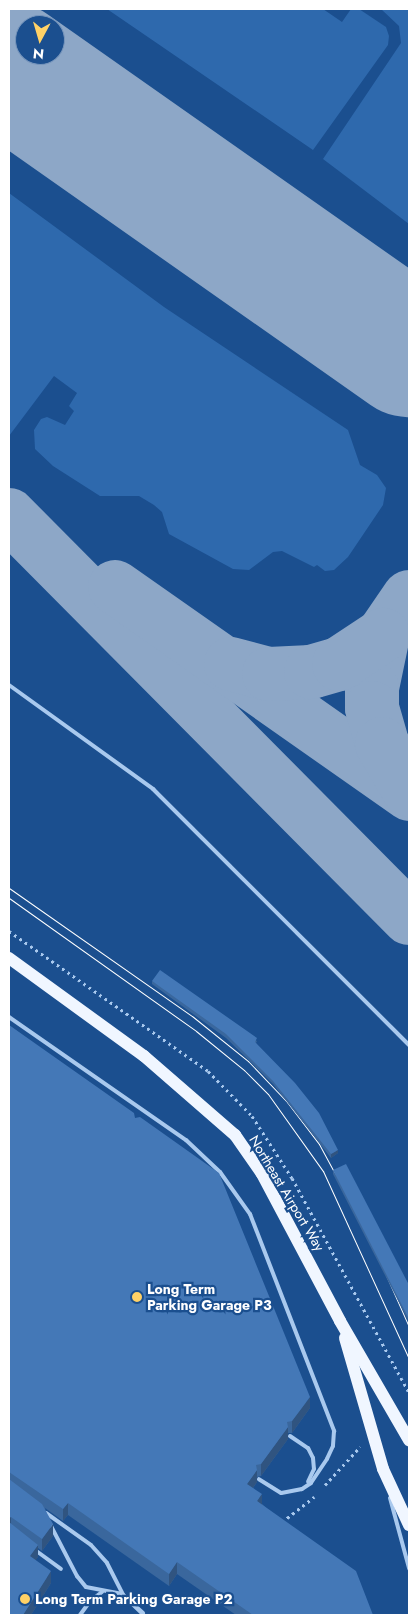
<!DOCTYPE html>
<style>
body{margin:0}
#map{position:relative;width:418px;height:1624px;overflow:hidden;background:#1b4f8f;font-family:Jost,sans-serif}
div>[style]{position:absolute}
.green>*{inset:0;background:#2e69ad}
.taxiway>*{height:54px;margin:-27px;padding:0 27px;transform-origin:27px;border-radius:27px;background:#8da7c7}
.runway>*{height:134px;margin:-67px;padding:0 67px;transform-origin:67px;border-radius:67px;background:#8da7c7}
.path>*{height:3px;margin-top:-1.5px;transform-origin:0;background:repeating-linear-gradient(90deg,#a9c9ee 0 2.5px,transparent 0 6.5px)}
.service>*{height:4px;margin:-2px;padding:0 2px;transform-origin:2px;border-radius:2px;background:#a9c9ee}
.primary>*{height:12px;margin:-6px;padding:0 6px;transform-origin:6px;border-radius:6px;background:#f0f6ff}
.tram>*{height:1px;margin:-0.5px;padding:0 0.5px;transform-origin:0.5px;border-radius:0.5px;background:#fff}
.service-bridge>*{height:4px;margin:-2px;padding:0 2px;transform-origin:2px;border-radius:2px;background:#a9c9ee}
.wall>*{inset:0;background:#3a679d}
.shaded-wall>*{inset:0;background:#305480}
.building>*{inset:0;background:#4478b7}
.dots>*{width:14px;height:14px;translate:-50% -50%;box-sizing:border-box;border:2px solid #1b4f8f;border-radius:50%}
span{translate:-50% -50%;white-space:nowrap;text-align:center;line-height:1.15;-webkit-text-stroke:4.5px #1b4f8f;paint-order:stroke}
.street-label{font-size:14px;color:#fff}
.poi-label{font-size:14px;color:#fff;font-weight:700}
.left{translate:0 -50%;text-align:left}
.frame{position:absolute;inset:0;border:10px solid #fff;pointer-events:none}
.north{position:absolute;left:15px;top:15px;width:50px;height:50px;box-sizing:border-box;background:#1b4f8f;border:1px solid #7695bc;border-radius:50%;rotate:186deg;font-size:14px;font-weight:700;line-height:20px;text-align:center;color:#fff}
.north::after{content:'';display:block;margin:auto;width:18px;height:22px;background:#ffd166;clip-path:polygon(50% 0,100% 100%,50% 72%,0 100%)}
</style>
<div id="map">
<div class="green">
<div style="clip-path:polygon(107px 9px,323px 9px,342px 22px,351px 9px,359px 9px,386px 27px,389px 36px,388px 45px,313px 150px)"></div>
<div style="clip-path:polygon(381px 9px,409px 9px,409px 224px,323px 159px,401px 43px,399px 26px)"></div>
<div style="clip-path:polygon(9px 193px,164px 307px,348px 430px,360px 465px,377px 475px,386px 488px,383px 505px,348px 557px,334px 570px,325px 571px,317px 565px,314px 567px,282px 551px,273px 552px,249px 570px,233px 569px,169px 534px,162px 512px,154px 505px,139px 496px,100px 496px,53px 466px,35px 449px,34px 430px,41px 419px,47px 417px,65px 425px,74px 411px,69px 406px,77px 393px,54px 376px,9px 436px)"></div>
</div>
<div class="taxiway">
<div style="left:9px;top:515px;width:568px;rotate:45.21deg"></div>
<div style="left:115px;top:587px;width:360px;rotate:35.1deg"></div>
<div style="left:409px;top:597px;width:46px;rotate:124.4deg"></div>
<div style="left:383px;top:635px;width:54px;rotate:101.7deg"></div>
<div style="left:372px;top:688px;width:20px;rotate:90deg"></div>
<div style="left:372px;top:708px;width:37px;rotate:74deg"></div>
<div style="left:382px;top:744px;width:53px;rotate:59.6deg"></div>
<div style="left:231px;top:664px;width:39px;rotate:15deg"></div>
<div style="left:269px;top:674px;width:42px;rotate:-2.7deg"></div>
<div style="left:311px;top:672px;width:29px;rotate:-16deg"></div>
<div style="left:339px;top:664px;width:53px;rotate:-33.4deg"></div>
</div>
<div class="runway">
<div style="left:9px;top:69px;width:489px;rotate:35.1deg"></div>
</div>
<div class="path">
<div style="left:9px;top:931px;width:243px;rotate:35.1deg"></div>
<div style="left:208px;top:1071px;width:63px;rotate:45.6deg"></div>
<div style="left:252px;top:1116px;width:74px;rotate:57.2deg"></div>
<div style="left:292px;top:1178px;width:245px;rotate:61.4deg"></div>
<div style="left:325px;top:1485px;width:52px;rotate:-47.4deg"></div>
<div style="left:282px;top:1522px;width:41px;rotate:-38deg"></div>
</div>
<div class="service">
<div style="left:9px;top:685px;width:178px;rotate:35.8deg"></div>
<div style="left:153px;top:789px;width:362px;rotate:45deg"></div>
<div style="left:9px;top:1017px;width:216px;rotate:34.8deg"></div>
<div style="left:186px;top:1140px;width:47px;rotate:43.3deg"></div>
<div style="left:220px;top:1172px;width:52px;rotate:54.5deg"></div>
<div style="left:250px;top:1214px;width:233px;rotate:68.8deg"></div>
<div style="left:334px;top:1431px;width:15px;rotate:94deg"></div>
<div style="left:333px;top:1446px;width:14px;rotate:115deg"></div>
<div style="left:327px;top:1459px;width:29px;rotate:124deg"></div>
<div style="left:311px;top:1483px;width:11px;rotate:146deg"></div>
<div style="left:302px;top:1489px;width:21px;rotate:169deg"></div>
<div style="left:281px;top:1493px;width:26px;rotate:-148deg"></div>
<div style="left:290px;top:1436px;width:22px;rotate:34deg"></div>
<div style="left:308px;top:1448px;width:11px;rotate:63deg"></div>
<div style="left:313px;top:1458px;width:11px;rotate:85deg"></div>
<div style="left:314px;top:1469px;width:14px;rotate:115deg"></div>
<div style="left:390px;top:1498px;width:73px;rotate:74.8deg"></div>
<div style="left:46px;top:1513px;width:55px;rotate:35.4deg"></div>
<div style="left:91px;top:1545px;width:24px;rotate:48deg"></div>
<div style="left:107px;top:1563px;width:36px;rotate:63deg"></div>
<div style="left:123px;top:1595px;width:27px;rotate:42deg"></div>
<div style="left:35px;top:1550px;width:32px;rotate:36deg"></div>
</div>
<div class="primary">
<div style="left:9px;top:958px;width:167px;rotate:36deg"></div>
<div style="left:144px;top:1056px;width:121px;rotate:41deg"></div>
<div style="left:235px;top:1135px;width:47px;rotate:55.3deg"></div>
<div style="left:262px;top:1174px;width:166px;rotate:62deg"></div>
<div style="left:340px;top:1321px;width:138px;rotate:59.9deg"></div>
<div style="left:345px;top:1338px;width:136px;rotate:73.8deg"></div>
<div style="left:383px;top:1469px;width:62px;rotate:65.1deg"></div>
</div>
<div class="tram">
<div style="left:9px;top:888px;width:223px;rotate:35deg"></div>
<div style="left:192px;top:1016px;width:72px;rotate:38.8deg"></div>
<div style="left:248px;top:1061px;width:57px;rotate:46.4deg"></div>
<div style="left:287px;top:1102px;width:53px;rotate:52.7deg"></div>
<div style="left:319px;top:1144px;width:44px;rotate:61.7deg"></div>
<div style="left:9px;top:898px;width:229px;rotate:35.4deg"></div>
<div style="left:196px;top:1031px;width:62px;rotate:39.1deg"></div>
<div style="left:244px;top:1070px;width:34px;rotate:45deg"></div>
<div style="left:268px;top:1094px;width:95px;rotate:54.5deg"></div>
<div style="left:323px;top:1171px;width:207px;rotate:65.4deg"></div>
<div style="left:386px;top:1275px;width:57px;rotate:66.1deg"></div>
</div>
<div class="service-bridge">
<div style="left:50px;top:1524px;width:59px;rotate:62.6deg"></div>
<div style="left:77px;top:1576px;width:14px;rotate:51deg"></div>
<div style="left:86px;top:1587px;width:37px;rotate:11deg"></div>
<div style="left:122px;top:1594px;width:30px;rotate:44deg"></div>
<div style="left:80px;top:1615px;width:17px;rotate:-54deg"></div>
<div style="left:90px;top:1601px;width:15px;rotate:-37deg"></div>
</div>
<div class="wall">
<div style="clip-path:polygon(152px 981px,257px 1041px,256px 1043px,338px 1153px,331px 1158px,273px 1084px,226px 1038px,152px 984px)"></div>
<div style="clip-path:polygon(9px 1025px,135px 1118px,310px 1408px,292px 1433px,288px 1433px,288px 1439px,261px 1476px,257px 1477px,257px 1482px,253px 1488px,262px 1504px,373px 1615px,236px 1615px,177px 1574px,169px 1586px,68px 1515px,63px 1521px,45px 1508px,53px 1536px,42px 1551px,38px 1548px,38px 1557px,35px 1560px,51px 1583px,31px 1615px,9px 1615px)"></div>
<div style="clip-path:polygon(333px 1170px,409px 1285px,409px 1322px,333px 1174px)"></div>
</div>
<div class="shaded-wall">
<div style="clip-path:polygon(338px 1150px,338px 1153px,331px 1158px,331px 1154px)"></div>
<div style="clip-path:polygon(310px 1397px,310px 1408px,292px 1433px,292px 1421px)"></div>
<div style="clip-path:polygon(288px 1427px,288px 1439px,261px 1476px,261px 1464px)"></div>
<div style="clip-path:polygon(257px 1470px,257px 1482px,247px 1496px,247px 1484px)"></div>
<div style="clip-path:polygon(262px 1494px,262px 1506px,257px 1501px)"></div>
<div style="clip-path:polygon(68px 1503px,68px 1515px,63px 1521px,63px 1509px)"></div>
<div style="clip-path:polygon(11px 1517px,11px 1529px,9px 1530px,9px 1518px)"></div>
<div style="clip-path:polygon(53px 1524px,53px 1536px,42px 1551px,42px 1539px)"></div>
<div style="clip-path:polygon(38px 1545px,38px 1557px,30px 1568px,30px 1556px)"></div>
<div style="clip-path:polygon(177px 1562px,177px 1574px,169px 1586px,169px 1574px)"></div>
<div style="clip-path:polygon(51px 1571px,51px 1583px,31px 1615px,23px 1615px)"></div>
</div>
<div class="building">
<div style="clip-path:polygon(160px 970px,257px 1038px,255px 1042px,295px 1083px,319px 1113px,338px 1150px,331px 1154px,273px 1081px,226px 1034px,152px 981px)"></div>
<div style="clip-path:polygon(9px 1025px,134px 1113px,135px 1118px,140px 1117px,219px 1173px,310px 1397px,292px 1421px,287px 1422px,288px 1427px,261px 1464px,256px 1465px,257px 1470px,247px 1484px,262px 1494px,257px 1501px,356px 1571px,373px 1615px,253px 1615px,177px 1562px,169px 1574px,68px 1503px,63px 1509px,9px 1472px)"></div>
<div style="clip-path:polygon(346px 1164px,409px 1285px,409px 1319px,333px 1170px)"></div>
<div style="clip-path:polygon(9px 1479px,42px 1504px,53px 1524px,42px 1539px,11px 1517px,9px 1518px)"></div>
<div style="clip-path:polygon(9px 1522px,38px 1545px,30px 1556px,51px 1571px,23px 1615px,9px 1615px)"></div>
</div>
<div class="dots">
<div style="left:137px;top:1297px;background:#ffd166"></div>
<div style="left:25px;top:1599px;background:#ffd166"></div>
</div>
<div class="street-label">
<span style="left:287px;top:1193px;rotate:59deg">Northeast Airport Way</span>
</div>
<div class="poi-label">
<span class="left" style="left:147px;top:1297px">Long Term<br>Parking Garage P3</span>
<span class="left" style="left:35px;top:1599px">Long Term Parking Garage P2</span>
</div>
<div class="frame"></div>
<div class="north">N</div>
</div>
